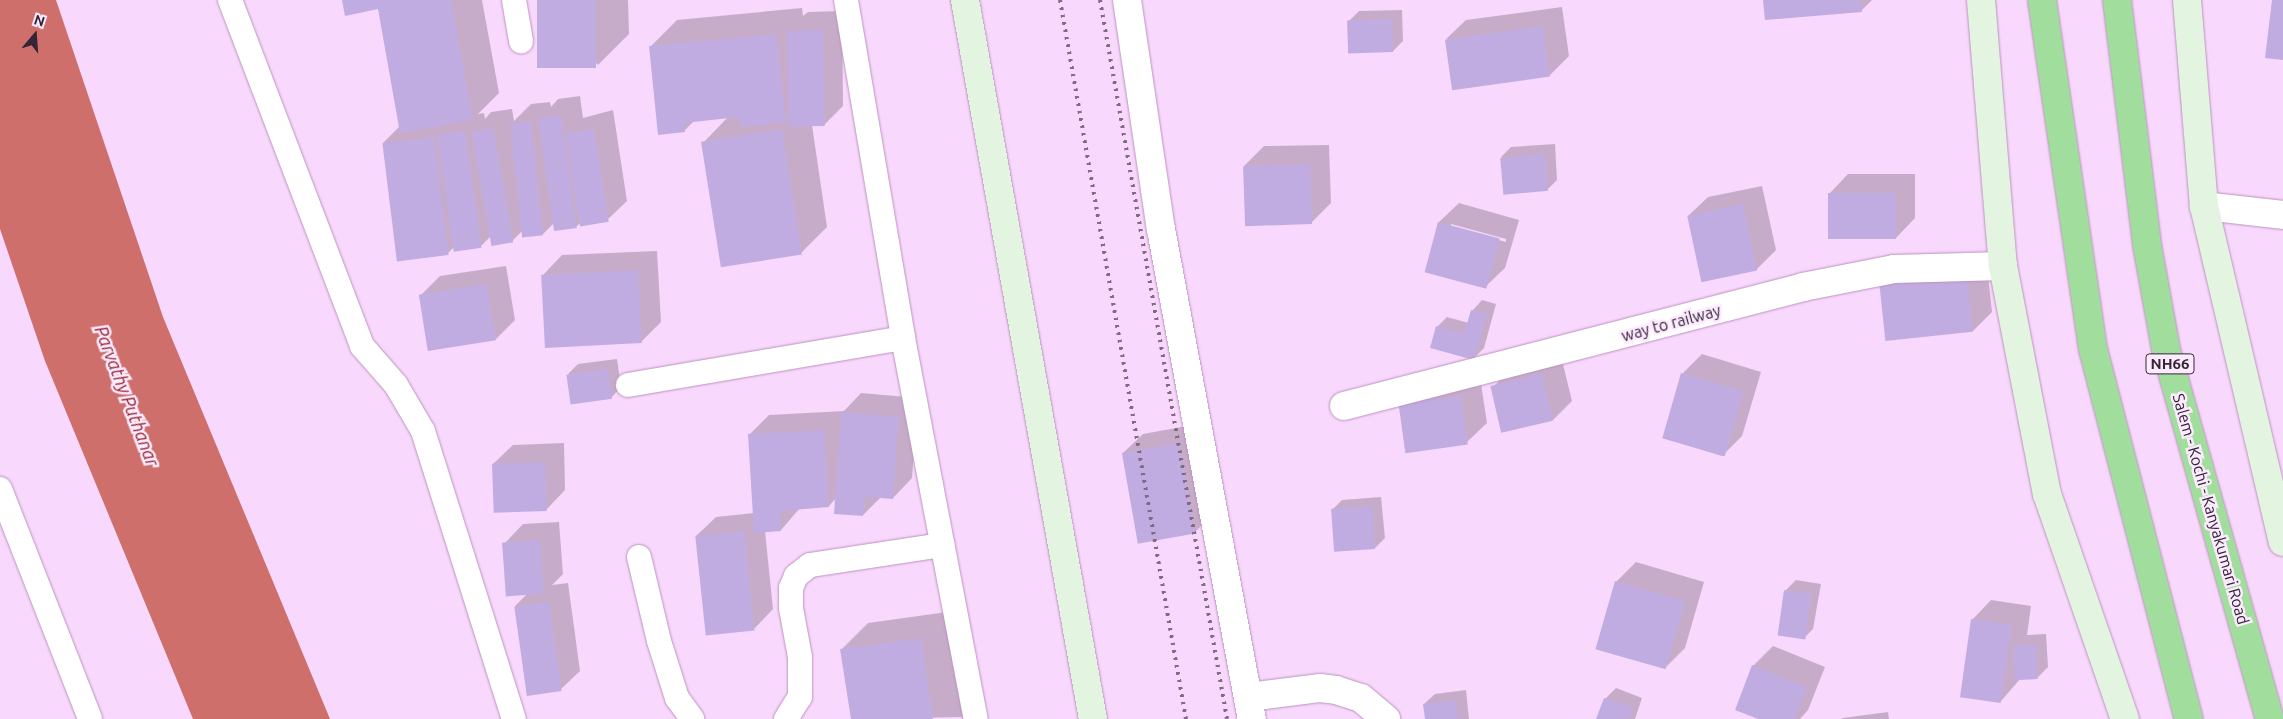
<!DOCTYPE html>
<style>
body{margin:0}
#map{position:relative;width:2283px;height:719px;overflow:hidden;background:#f9d8fd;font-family:Ubuntu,sans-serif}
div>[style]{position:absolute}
.water>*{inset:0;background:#ce6f6c}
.shadow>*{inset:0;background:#0003}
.building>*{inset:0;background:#c1ace1;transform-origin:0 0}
.roads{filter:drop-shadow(0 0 1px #ba93bf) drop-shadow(0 0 1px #ba93bf)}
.lane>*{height:24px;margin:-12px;padding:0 12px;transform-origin:12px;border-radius:12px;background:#fff}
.street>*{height:28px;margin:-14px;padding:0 14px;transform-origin:14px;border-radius:14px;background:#fff}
.secondary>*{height:28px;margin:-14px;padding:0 14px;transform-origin:14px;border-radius:14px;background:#e3f5e1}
.highway>*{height:28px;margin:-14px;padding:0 14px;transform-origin:14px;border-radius:14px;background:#a1dd9c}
.rail>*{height:4px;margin-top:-2px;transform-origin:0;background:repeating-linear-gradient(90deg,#816a84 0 2.5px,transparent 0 7.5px)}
span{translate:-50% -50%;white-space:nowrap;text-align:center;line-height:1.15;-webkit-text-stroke:5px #fcebfe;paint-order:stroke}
.shield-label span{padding:1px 4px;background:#fcebfe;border:1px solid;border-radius:4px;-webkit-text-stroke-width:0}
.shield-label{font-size:15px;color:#342436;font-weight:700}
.street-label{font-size:16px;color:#342436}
.water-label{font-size:18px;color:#95222a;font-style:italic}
.north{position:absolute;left:10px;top:10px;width:50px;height:50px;-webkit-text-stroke:4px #fcebfe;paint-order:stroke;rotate:18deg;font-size:14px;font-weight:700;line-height:20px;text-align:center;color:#342436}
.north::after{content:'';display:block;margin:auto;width:18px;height:22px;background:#342436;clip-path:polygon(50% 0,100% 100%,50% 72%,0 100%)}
</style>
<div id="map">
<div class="water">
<div style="clip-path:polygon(0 0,56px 0,163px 317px,330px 719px,193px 719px,45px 361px,0 229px)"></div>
</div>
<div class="shadow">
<div style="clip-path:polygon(343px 0,482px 0,499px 93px,478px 114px,484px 113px,485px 119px,491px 112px,512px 109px,514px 121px,531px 104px,550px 102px,551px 107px,558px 99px,580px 96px,583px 118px,613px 110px,627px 201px,607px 220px,582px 221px,577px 226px,554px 223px,543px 234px,522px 231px,512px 241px,490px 237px,480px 247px,453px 248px,447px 254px,383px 143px,400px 126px,379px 8px)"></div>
<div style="clip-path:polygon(538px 0,628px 0,629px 34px,598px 65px)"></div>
<div style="clip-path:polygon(1764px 0,1872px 0,1862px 10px)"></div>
<div style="clip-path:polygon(1562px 7px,1569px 56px,1549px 76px,1446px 39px,1466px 20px)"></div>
<div style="clip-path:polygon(802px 8px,803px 16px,808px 12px,842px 11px,843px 106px,824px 125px,812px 125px,827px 227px,800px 254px,703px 143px,728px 117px,694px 121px,684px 131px,650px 47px,677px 20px)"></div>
<div style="clip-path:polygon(1402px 10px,1403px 41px,1393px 51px,1349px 21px,1359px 11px)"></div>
<div style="clip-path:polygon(1555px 144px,1557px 180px,1547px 190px,1501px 157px,1511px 147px)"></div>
<div style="clip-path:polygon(1329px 145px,1331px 203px,1311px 223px,1244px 166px,1264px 146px)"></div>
<div style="clip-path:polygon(1848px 174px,1915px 174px,1915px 218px,1896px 238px,1829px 194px)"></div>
<div style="clip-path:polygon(1762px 186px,1776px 250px,1756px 270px,1688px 216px,1708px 197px)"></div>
<div style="clip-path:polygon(evenodd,1459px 203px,1519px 220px,1505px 268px,1485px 287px,1426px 271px,1439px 222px,1459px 203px,1451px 224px,1506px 239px,1506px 242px,1451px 227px,1451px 224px)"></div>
<div style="clip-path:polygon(657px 251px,661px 322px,641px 342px,543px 275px,562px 255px)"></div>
<div style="clip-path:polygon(1986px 257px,1992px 312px,1973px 331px,1880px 286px)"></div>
<div style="clip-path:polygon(506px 266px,515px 320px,496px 339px,420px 296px,440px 276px)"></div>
<div style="clip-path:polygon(1482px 300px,1496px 304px,1484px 348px,1474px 358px,1437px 327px,1447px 317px,1469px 323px,1472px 311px)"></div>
<div style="clip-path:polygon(1702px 354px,1761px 372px,1742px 436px,1722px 456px,1663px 438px,1683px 373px)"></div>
<div style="clip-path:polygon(1561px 356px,1572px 401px,1553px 420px,1504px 432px,1493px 387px,1512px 368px)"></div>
<div style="clip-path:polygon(617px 359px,621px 387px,611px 398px,568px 374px,578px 364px)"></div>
<div style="clip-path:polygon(1480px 377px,1487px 423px,1467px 442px,1400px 405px)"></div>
<div style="clip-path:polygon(861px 393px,918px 398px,912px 478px,893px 498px,881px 497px,863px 515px,836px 498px,829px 506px,800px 508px,781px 530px,765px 531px,773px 609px,754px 629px,696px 536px,716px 517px,754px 513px,749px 435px,769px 415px,844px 411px)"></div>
<div style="clip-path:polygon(1198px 424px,1214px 513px,1194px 533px,1123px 453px,1143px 434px)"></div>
<div style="clip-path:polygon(564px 443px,565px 490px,546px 510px,493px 464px,513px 445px)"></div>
<div style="clip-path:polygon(1381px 497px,1385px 538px,1375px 548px,1332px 510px,1342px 500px)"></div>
<div style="clip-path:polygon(559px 522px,563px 574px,552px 585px,568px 583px,580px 671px,560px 690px,515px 606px,527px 594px,504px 544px,523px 524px)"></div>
<div style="clip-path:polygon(1636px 562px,1704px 582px,1685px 648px,1666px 667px,1616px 582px)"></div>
<div style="clip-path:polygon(1796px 580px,1821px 584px,1813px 629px,1803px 639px,1786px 590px)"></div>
<div style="clip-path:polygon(1991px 600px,2031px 606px,2027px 635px,2046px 634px,2048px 667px,2038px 677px,2021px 678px,2001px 701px,1972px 620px)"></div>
<div style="clip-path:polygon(947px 612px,963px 717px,852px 719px,841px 650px,868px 623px)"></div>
<div style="clip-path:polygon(1773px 646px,1825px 667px,1808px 710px,1800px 719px,1762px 719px,1753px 666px)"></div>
<div style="clip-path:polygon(1616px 688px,1642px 698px,1635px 719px,1598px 719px,1606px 698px)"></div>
<div style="clip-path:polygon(1466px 690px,1469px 719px,1426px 719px,1424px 704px,1435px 694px)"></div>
<div style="clip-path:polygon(1888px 712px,1889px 719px,1841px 719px,1843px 718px)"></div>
</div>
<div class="building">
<div style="clip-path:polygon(342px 0,451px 0,473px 120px,400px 133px,378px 9px,345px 16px)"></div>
<div style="left:537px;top:0;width:59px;height:68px"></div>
<div style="clip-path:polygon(1763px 0,1861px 0,1862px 12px,1765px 20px)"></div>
<div style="clip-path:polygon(2272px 0,2283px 0,2283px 60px,2265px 58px)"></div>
<div style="left:1392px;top:19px;width:33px;height:45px;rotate:88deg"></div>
<div style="left:1543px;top:26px;width:51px;height:99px;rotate:82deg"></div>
<div style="left:823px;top:30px;width:96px;height:36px;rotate:89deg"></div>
<div style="clip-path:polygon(776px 34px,786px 122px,741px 127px,739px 117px,684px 123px,685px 132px,658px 135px,649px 46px)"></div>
<div style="left:561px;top:115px;width:114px;height:23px;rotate:82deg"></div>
<div style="left:531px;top:121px;width:115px;height:21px;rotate:84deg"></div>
<div style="left:493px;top:128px;width:116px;height:22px;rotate:80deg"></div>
<div style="left:594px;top:129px;width:94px;height:29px;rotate:81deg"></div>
<div style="left:782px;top:129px;width:127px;height:82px;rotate:81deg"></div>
<div style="left:465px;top:131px;width:118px;height:28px;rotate:82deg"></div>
<div style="left:434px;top:137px;width:119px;height:52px;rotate:83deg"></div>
<div style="left:1545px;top:154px;width:37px;height:45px;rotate:85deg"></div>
<div style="left:1310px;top:164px;width:60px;height:67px;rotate:88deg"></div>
<div style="left:1828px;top:193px;width:68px;height:46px"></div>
<div style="left:1743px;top:204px;width:68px;height:57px;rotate:78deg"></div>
<div style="left:1438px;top:222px;width:64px;height:52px;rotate:15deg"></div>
<div style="left:638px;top:270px;width:73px;height:97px;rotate:87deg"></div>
<div style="left:1967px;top:276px;width:56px;height:88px;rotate:84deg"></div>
<div style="left:487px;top:284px;width:57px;height:69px;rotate:81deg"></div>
<div style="clip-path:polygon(1471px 310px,1487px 314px,1474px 360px,1430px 348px,1436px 326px,1464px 334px)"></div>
<div style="left:608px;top:369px;width:30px;height:42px;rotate:82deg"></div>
<div style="left:1681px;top:373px;width:65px;height:68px;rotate:16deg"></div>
<div style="left:1542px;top:374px;width:48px;height:53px;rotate:77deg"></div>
<div style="left:1461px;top:396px;width:49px;height:63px;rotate:82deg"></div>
<div style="clip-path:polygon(841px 412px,899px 417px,893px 499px,865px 497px,863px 516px,834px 514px)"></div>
<div style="clip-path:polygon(824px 430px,829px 507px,780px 511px,781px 531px,754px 533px,748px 434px)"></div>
<div style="left:1179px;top:443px;width:92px;height:58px;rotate:80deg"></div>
<div style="left:545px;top:462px;width:49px;height:53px;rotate:88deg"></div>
<div style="left:1372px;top:506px;width:43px;height:41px;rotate:86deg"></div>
<div style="left:744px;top:531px;width:100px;height:49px;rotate:84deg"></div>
<div style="left:540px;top:540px;width:54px;height:38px;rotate:86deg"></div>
<div style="left:1615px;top:581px;width:73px;height:71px;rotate:16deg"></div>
<div style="left:1784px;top:590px;width:28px;height:46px;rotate:8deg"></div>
<div style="left:549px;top:602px;width:90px;height:35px;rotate:82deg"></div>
<div style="left:1971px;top:619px;width:41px;height:79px;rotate:8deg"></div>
<div style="clip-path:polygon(921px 638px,933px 719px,851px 719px,840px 649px)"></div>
<div style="left:2036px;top:644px;width:35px;height:23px;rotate:87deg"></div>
<div style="clip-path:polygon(1752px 665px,1807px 687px,1794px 719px,1758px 719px,1735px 710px)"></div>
<div style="clip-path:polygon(1604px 698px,1633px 708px,1629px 719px,1596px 719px)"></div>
<div style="clip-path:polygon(1456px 700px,1458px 719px,1425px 719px,1423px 704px)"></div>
</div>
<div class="roads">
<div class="lane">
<div style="left:230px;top:0;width:370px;rotate:69.1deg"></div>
<div style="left:362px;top:346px;width:52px;rotate:48.9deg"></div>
<div style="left:396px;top:385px;width:53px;rotate:59.6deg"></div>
<div style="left:423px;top:431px;width:302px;rotate:72.5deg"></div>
<div style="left:514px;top:0;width:42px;rotate:80.3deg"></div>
<div style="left:846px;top:0;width:343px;rotate:80.4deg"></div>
<div style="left:903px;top:338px;width:388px;rotate:79.2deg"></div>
<div style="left:628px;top:385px;width:279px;rotate:-9.7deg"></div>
<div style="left:0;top:489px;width:247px;rotate:68.6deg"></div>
<div style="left:639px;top:557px;width:86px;rotate:76.6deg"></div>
<div style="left:659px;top:641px;width:60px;rotate:72.5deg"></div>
<div style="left:677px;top:698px;width:26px;rotate:54deg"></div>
<div style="left:786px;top:719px;width:26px;rotate:-58deg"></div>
<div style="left:800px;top:697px;width:40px;rotate:-90deg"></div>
<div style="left:800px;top:657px;width:50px;rotate:-100.4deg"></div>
<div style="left:791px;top:608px;width:20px;rotate:-90deg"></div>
<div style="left:791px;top:588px;width:13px;rotate:-67deg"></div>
<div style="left:796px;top:576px;width:18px;rotate:-38deg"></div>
<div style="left:810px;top:565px;width:134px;rotate:-8.6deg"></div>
</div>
<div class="street">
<div style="left:1127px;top:0;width:232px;rotate:81.6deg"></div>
<div style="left:1161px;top:229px;width:498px;rotate:79.5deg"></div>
<div style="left:2204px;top:206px;width:80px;rotate:6.5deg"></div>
<div style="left:1344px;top:406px;width:474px;rotate:-14.5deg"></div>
<div style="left:1803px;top:287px;width:93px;rotate:-11.2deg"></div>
<div style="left:1894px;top:269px;width:109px;rotate:-1.6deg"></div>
<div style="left:1249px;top:697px;width:72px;rotate:-7.2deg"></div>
<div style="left:1320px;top:688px;width:16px;rotate:7deg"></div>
<div style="left:1336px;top:690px;width:26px;rotate:18deg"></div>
<div style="left:1361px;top:698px;width:33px;rotate:40deg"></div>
</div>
<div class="secondary">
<div style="left:965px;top:0;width:730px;rotate:79.91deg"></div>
<div style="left:1981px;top:0;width:267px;rotate:85.3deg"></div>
<div style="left:2003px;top:266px;width:232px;rotate:79.1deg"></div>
<div style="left:2047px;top:494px;width:238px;rotate:70.9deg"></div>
<div style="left:2187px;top:0;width:207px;rotate:85.3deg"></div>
<div style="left:2204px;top:206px;width:345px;rotate:76.8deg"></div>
</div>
<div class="highway">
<div style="left:2042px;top:0;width:353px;rotate:81.7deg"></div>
<div style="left:2093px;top:349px;width:382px;rotate:75.5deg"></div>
<div style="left:2117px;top:0;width:247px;rotate:83deg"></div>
<div style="left:2147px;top:245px;width:107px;rotate:79.7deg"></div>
<div style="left:2166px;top:350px;width:383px;rotate:74.3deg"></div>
</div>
</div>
<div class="rail">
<div style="left:1060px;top:0;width:730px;rotate:80.06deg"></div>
<div style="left:1100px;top:0;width:730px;rotate:79.98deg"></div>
</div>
<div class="shield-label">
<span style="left:2170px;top:364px">NH66</span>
</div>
<div class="street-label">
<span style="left:1671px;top:323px;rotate:-15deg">way to railway</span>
<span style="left:2211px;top:509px;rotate:74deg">Salem - Kochi - Kanyakumari Road</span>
</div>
<div class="water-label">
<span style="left:127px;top:396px;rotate:69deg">Parvathy Puthanar</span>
</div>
<div class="north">N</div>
</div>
